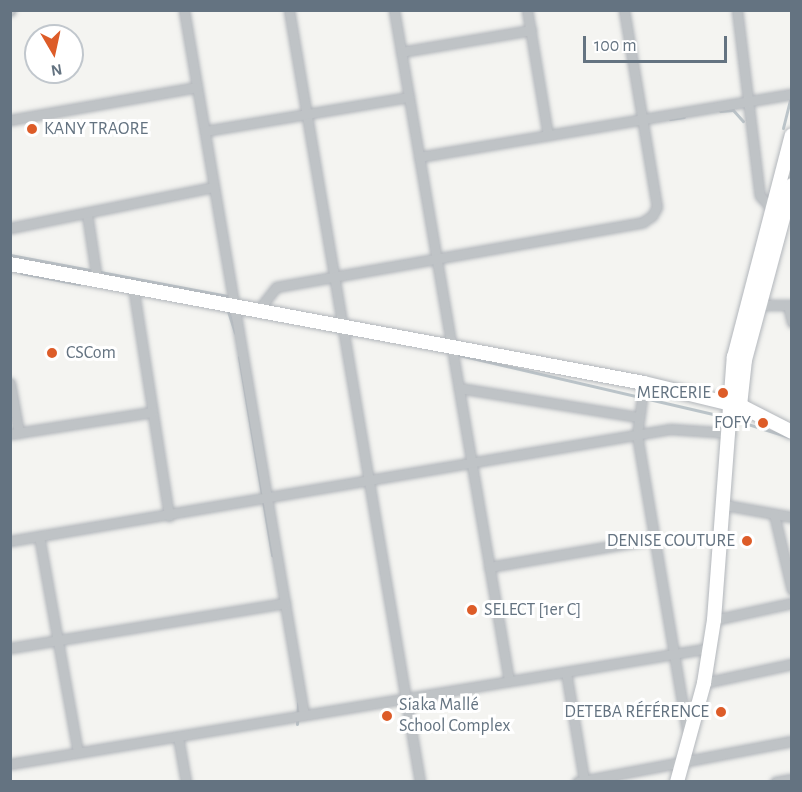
<!DOCTYPE html>
<meta charset="utf-8">
<style>
body{margin:0}
#map{position:relative;width:802px;height:792px;overflow:hidden;background:#f4f4f1;font-family:"Alegreya Sans",sans-serif}
div>[style]{position:absolute}
.stream>*{height:3px;margin:-1.5px;padding:0 1.5px;transform-origin:1.5px;border-radius:1.5px;background:#bbc4c9}
.roads{filter:drop-shadow(0 0 2px #b2b6bb) drop-shadow(0 0 2px #b2b6bb)}
.street>*{height:9px;margin:-4.5px;padding:0 4.5px;transform-origin:4.5px;border-radius:4.5px;background:#bfc3c6}
.secondary>*{height:14px;margin:-7px;padding:0 7px;transform-origin:7px;border-radius:7px;background:#fff}
.dots>*{width:16px;height:16px;translate:-50% -50%;box-sizing:border-box;border:3px solid #fff;border-radius:50%}
span{translate:-50% -50%;white-space:nowrap;text-align:center;line-height:1.15;-webkit-text-stroke:6px #fff;paint-order:stroke}
.poi-label{font-size:18px;color:#647381}
.left{translate:0 -50%;text-align:left}
.right{translate:-100% -50%;text-align:right}
.frame{position:absolute;inset:0;border:12px solid #647381;pointer-events:none}
.north{position:absolute;left:24px;top:24px;width:60px;height:60px;box-sizing:border-box;background:#fff;border:2px solid #c1c7cd;border-radius:50%;rotate:171deg;font-size:16px;font-weight:700;line-height:24px;text-align:center;color:#647381}
.north::after{content:'';display:block;margin:auto;width:21px;height:27px;background:#dd5c28;clip-path:polygon(50% 0,100% 100%,50% 72%,0 100%)}
.scale{position:absolute;left:583px;top:36px;width:144px;height:27px;box-sizing:border-box;border:3px solid #647381;border-top:0;padding-left:8px;font-size:18px;line-height:21px;white-space:nowrap;color:#647381;-webkit-text-stroke:4px #fff;paint-order:stroke}
</style>
<div id="map">
<div class="stream">
<div style="left:720px;top:111px;width:13px;rotate:-4deg"></div>
<div style="left:733px;top:110px;width:15px;rotate:48deg"></div>
<div style="left:670px;top:119px;width:14px;rotate:-8deg"></div>
<div style="left:783px;top:128px;width:34px;rotate:-76deg"></div>
<div style="left:10px;top:255px;width:221px;rotate:10.7deg"></div>
<div style="left:227px;top:296px;width:6px;rotate:99deg"></div>
<div style="left:21px;top:273px;width:59px;rotate:10.7deg"></div>
<div style="left:227px;top:308px;width:26px;rotate:72deg"></div>
<div style="left:455px;top:354px;width:278px;rotate:13.1deg"></div>
<div style="left:239px;top:357px;width:201px;rotate:80.5deg"></div>
<div style="left:738px;top:421px;width:53px;rotate:17.4deg"></div>
<div style="left:297px;top:724px;width:21px;rotate:-87deg"></div>
</div>
<div class="roads">
<div class="street">
<div style="left:184px;top:10px;width:715px;rotate:80.34deg"></div>
<div style="left:289px;top:10px;width:783px;rotate:80.37deg"></div>
<div style="left:394px;top:10px;width:681px;rotate:80.27deg"></div>
<div style="left:527px;top:10px;width:127px;rotate:80.5deg"></div>
<div style="left:737px;top:10px;width:187px;rotate:83deg"></div>
<div style="left:760px;top:196px;width:21px;rotate:47deg"></div>
<div style="left:10px;top:11px;width:1px;rotate:-45deg"></div>
<div style="left:401px;top:52px;width:132px;rotate:-9.6deg"></div>
<div style="left:10px;top:120px;width:190px;rotate:-10deg"></div>
<div style="left:205px;top:131px;width:207px;rotate:-9.5deg"></div>
<div style="left:419px;top:157px;width:378px;rotate:-9.6deg"></div>
<div style="left:87px;top:214px;width:66px;rotate:81.3deg"></div>
<div style="left:10px;top:228px;width:208px;rotate:-11.4deg"></div>
<div style="left:133px;top:286px;width:233px;rotate:81.1deg"></div>
<div style="left:759px;top:305px;width:33px"></div>
<div style="left:788px;top:305px;width:18px;rotate:77deg"></div>
<div style="left:259px;top:309px;width:28px;rotate:-52deg"></div>
<div style="left:276px;top:287px;width:373px;rotate:-10deg"></div>
<div style="left:643px;top:222px;width:11px;rotate:-34deg"></div>
<div style="left:652px;top:216px;width:10px;rotate:-61deg"></div>
<div style="left:657px;top:207px;width:200px;rotate:-99.5deg"></div>
<div style="left:10px;top:383px;width:51px;rotate:79.8deg"></div>
<div style="left:644px;top:383px;width:52px;rotate:97.7deg"></div>
<div style="left:637px;top:435px;width:307px;rotate:80.4deg"></div>
<div style="left:459px;top:388px;width:182px;rotate:9.2deg"></div>
<div style="left:10px;top:434px;width:144px;rotate:-8.8deg"></div>
<div style="left:725px;top:505px;width:68px;rotate:10.2deg"></div>
<div style="left:774px;top:514px;width:78px;rotate:76.7deg"></div>
<div style="left:39px;top:536px;width:220px;rotate:79.8deg"></div>
<div style="left:10px;top:541px;width:669px;rotate:-9.63deg"></div>
<div style="left:670px;top:429px;width:61px;rotate:3.8deg"></div>
<div style="left:489px;top:567px;width:166px;rotate:-9.7deg"></div>
<div style="left:714px;top:620px;width:80px;rotate:-12.3deg"></div>
<div style="left:10px;top:648px;width:279px;rotate:-9.3deg"></div>
<div style="left:566px;top:672px;width:109px;rotate:80.5deg"></div>
<div style="left:704px;top:683px;width:90px;rotate:-12.2deg"></div>
<div style="left:178px;top:737px;width:46px;rotate:79.9deg"></div>
<div style="left:10px;top:764px;width:710px;rotate:-9.41deg"></div>
<div style="left:577px;top:782px;width:219px;rotate:-10.8deg"></div>
<div style="left:775px;top:782px;width:17px;rotate:-10deg"></div>
</div>
<div class="secondary">
<div style="left:10px;top:264px;width:645px;rotate:10.63deg"></div>
<div style="left:644px;top:383px;width:102px;rotate:13.6deg"></div>
<div style="left:743px;top:407px;width:55px;rotate:27deg"></div>
<div style="left:739px;top:415px;width:55px;rotate:-83.8deg"></div>
<div style="left:745px;top:360px;width:181px;rotate:-75deg"></div>
<div style="left:677px;top:782px;width:103px;rotate:-74.7deg"></div>
<div style="left:704px;top:683px;width:64px;rotate:-81deg"></div>
<div style="left:714px;top:620px;width:264px;rotate:-85.7deg"></div>
<div style="left:734px;top:357px;width:229px;rotate:-75.4deg"></div>
</div>
</div>
<div class="dots">
<div style="left:32px;top:129px;background:#dd5c28"></div>
<div style="left:52px;top:353px;background:#dd5c28"></div>
<div style="left:723px;top:393px;background:#dd5c28"></div>
<div style="left:763px;top:423px;background:#dd5c28"></div>
<div style="left:747px;top:541px;background:#dd5c28"></div>
<div style="left:472px;top:610px;background:#dd5c28"></div>
<div style="left:721px;top:712px;background:#dd5c28"></div>
<div style="left:387px;top:716px;background:#dd5c28"></div>
</div>
<div class="poi-label">
<span class="left" style="left:44px;top:129px">KANY TRAORE</span>
<span class="left" style="left:66px;top:353px">CSCom</span>
<span class="right" style="left:711px;top:393px">MERCERIE</span>
<span class="right" style="left:751px;top:423px">FOFY</span>
<span class="right" style="left:735px;top:541px">DENISE COUTURE</span>
<span class="left" style="left:484px;top:610px">SELECT [1er C]</span>
<span class="left" style="left:399px;top:716px">Siaka Mallé<br>School Complex</span>
<span class="right" style="left:709px;top:712px">DETEBA RÉFÉRENCE</span>
</div>
<div class="frame"></div>
<div class="north">N</div>
<div class="scale">100 m</div>
</div>
